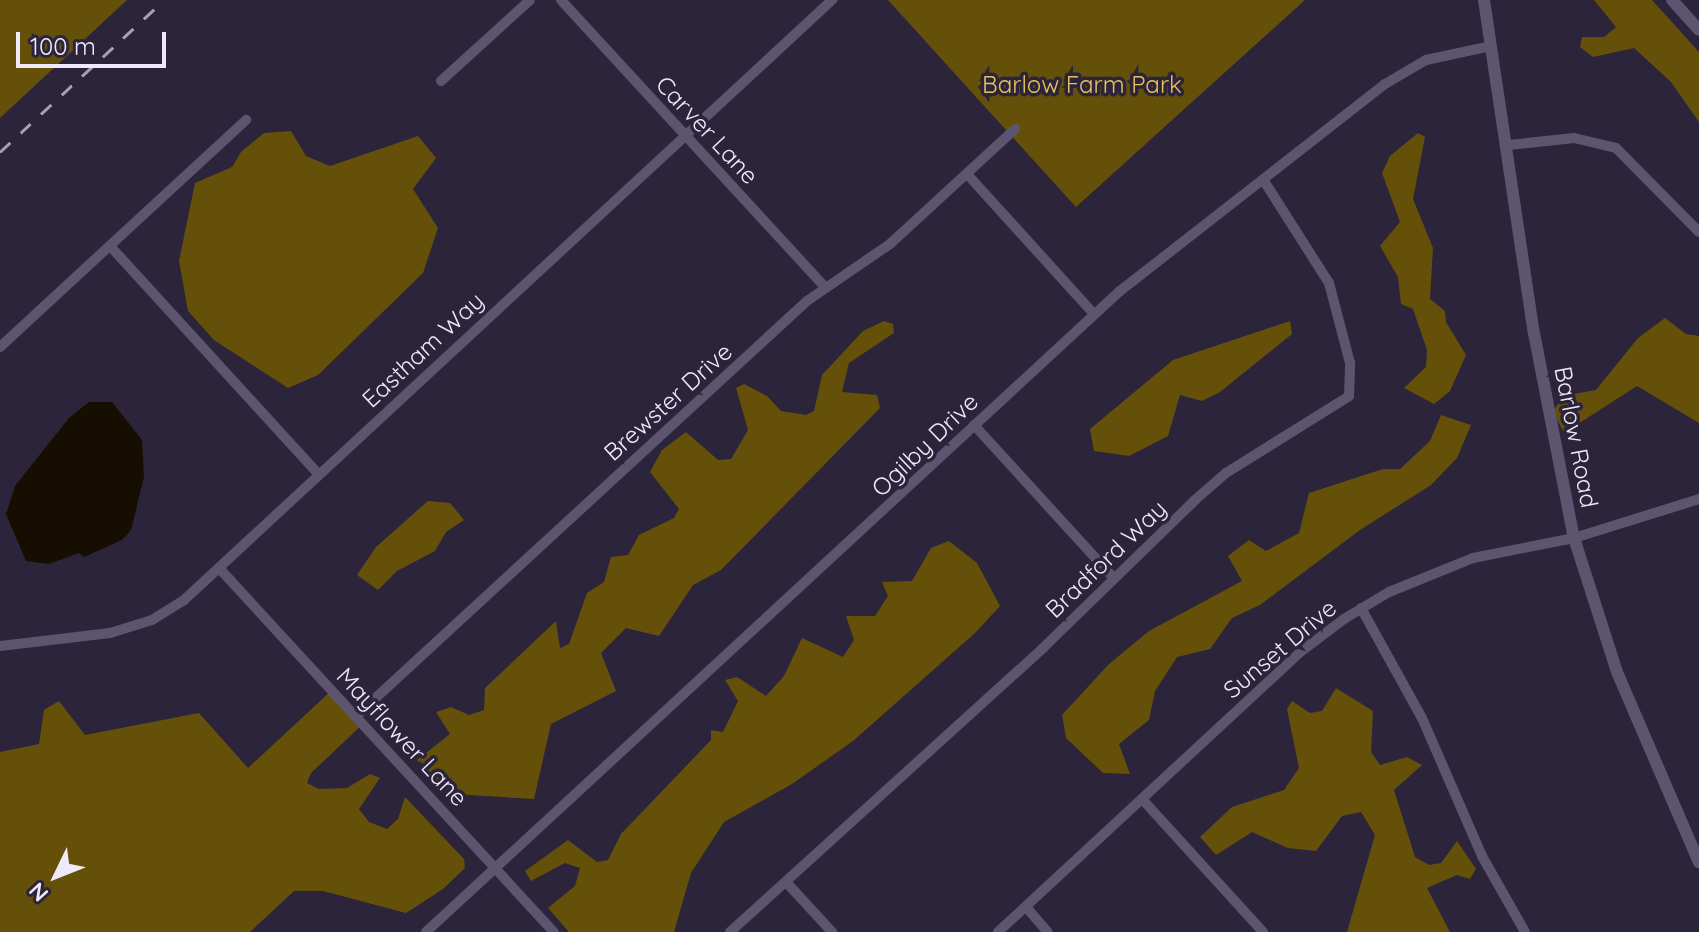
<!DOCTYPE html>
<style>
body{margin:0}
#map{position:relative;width:1699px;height:932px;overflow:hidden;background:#2c243b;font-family:Quicksand,sans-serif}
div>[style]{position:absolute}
.green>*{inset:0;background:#65500a}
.water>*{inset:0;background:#160e00}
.minor>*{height:10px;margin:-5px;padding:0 5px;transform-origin:5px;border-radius:5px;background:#5d5570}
.tertiary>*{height:12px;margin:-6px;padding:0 6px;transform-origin:6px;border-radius:6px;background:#5d5570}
.rail>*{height:3px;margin-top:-1.5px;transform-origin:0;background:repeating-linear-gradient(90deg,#a5a0b2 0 14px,transparent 0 28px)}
span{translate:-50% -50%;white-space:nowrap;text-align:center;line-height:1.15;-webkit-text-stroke:7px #2c243b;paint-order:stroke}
.park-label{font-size:24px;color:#e5c059}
.street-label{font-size:24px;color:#eeeaf9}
.north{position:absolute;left:16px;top:836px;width:80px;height:80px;-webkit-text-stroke:6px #2c243b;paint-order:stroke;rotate:227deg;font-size:22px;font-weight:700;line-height:32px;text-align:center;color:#eeeaf9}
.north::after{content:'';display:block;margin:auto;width:28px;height:36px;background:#eeeaf9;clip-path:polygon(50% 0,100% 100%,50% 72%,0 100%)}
.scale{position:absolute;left:16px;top:32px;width:150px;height:36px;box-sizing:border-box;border:4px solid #eeeaf9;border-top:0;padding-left:10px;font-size:24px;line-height:28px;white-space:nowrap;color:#eeeaf9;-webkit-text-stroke:6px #2c243b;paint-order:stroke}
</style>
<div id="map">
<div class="green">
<div style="clip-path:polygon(0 0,127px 0,0 118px)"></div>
<div style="clip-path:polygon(888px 0,1305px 0,1076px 207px)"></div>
<div style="clip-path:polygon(1594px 0,1652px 0,1699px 52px,1699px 122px,1671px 82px,1634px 48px,1593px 57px,1580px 47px,1582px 37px,1604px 37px,1616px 27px)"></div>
<div style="clip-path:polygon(291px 131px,306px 156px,330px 166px,418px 136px,436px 158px,413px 189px,438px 228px,423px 273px,318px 375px,288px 388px,214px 340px,188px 311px,179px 261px,195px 183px,232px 167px,241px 152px,264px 133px)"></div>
<div style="clip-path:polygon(1418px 133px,1425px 137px,1413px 199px,1433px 248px,1430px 299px,1445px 311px,1446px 322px,1466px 355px,1450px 391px,1434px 404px,1404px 388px,1426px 367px,1427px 350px,1413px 309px,1401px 304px,1398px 277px,1380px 246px,1400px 222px,1382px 173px,1390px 156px)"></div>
<div style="clip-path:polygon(1665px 318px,1686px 334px,1699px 336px,1699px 423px,1637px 386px,1564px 433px,1553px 412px,1563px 396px,1596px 390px,1638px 338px)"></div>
<div style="clip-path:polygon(884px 321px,893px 324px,894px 333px,849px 363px,842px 392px,877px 395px,880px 408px,721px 570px,693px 585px,659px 636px,626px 628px,601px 653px,616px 691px,551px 724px,534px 799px,453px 794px,437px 785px,417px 760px,450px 734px,436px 712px,451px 707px,469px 715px,484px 710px,485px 688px,556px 621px,560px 648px,569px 644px,587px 593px,604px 582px,611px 557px,628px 555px,639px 535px,674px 518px,679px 509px,650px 472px,662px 450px,686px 432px,718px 460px,731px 459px,748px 430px,736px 388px,744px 384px,767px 396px,781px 411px,806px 415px,814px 411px,822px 375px,863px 331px)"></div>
<div style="clip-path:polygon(1290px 321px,1292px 334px,1220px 392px,1202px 401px,1180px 395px,1168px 436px,1129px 456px,1094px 451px,1090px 429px,1173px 360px)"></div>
<div style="clip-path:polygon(1441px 415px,1471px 425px,1457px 458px,1431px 485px,1360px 530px,1260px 605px,1232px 618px,1210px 649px,1177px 657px,1155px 691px,1149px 720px,1119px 744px,1130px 774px,1103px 773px,1066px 738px,1062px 715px,1109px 664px,1149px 631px,1242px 581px,1228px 556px,1249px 540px,1266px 551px,1299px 533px,1309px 493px,1383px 469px,1400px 469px,1430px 441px)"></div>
<div style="clip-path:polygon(428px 501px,450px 503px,464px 520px,446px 532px,435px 551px,397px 571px,378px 590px,357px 575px,376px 547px)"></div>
<div style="clip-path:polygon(949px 541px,977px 563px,1000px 606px,975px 633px,853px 741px,792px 784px,724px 822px,691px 873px,674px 932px,569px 932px,548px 908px,575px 886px,580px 868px,565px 863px,531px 881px,525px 871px,568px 840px,597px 862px,608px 860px,621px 834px,711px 740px,711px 730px,723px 732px,738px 701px,725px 680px,737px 677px,766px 696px,784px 676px,802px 638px,843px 657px,854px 640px,846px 616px,875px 616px,888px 596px,882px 582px,912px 581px,931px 548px)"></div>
<div style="clip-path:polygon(1336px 688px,1373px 711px,1371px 752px,1380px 765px,1407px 757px,1422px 765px,1394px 790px,1415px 857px,1429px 865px,1441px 863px,1457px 841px,1476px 869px,1470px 879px,1457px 875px,1427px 888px,1450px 932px,1347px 932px,1375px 835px,1361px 812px,1342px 816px,1316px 851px,1288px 848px,1252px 832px,1216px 855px,1200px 837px,1232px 807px,1284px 790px,1299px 768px,1287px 709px,1292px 701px,1310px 713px,1322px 711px)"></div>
<div style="clip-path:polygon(332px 690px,363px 724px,311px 773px,307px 783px,319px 789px,347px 788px,370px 774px,380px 778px,359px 809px,369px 822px,387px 829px,398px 819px,405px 797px,464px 859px,465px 868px,443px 889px,406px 913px,323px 891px,294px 891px,250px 932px,0 932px,0 752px,39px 744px,44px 710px,59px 701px,85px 735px,199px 713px,248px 768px)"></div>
</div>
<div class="water">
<div style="clip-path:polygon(89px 402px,112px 402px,142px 440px,144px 477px,131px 530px,122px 540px,84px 557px,79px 553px,49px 564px,26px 561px,6px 514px,15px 486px,69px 418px)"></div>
</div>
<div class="minor">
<div style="left:561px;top:0;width:389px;rotate:47.4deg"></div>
<div style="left:441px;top:81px;width:120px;rotate:-42.3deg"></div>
<div style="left:1509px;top:145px;width:65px;rotate:-6.1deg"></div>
<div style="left:1574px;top:138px;width:43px;rotate:13.4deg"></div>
<div style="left:1616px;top:148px;width:118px;rotate:45.3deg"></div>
<div style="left:967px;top:174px;width:189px;rotate:47.8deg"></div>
<div style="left:111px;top:247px;width:307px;rotate:47.6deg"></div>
<div style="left:0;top:347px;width:335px;rotate:-42.7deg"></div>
<div style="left:974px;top:425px;width:206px;rotate:47.6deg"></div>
<div style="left:219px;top:568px;width:495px;rotate:47.4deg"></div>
<div style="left:1361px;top:608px;width:126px;rotate:61deg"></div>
<div style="left:1422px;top:718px;width:150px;rotate:66.5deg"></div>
<div style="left:1482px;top:856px;width:87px;rotate:60.5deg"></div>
<div style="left:0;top:646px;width:111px;rotate:-6.7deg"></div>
<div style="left:110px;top:633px;width:44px;rotate:-17.2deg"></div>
<div style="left:152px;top:620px;width:36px;rotate:-32deg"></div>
<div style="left:183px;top:601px;width:885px;rotate:-42.8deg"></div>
<div style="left:356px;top:716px;width:613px;rotate:-42.62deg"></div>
<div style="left:807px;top:301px;width:101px;rotate:-34.5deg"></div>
<div style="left:890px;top:244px;width:170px;rotate:-42.6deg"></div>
<div style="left:1142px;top:799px;width:180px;rotate:47.7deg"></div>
<div style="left:787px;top:883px;width:67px;rotate:47.4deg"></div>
<div style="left:1026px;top:907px;width:33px;rotate:49deg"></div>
<div style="left:426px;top:932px;width:945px;rotate:-42.73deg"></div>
<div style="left:1120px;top:291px;width:336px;rotate:-38deg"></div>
<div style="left:1385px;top:84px;width:48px;rotate:-30.3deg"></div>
<div style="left:1426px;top:60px;width:66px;rotate:-12.2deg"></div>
<div style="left:730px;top:932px;width:423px;rotate:-42.2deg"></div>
<div style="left:1043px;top:648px;width:212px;rotate:-44.2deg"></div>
<div style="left:1195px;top:500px;width:41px;rotate:-41.1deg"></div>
<div style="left:1226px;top:473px;width:145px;rotate:-32deg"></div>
<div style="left:1349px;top:396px;width:33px;rotate:-88deg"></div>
<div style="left:1350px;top:363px;width:83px;rotate:-104.7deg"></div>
<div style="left:1329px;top:283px;width:121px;rotate:-122.5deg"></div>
<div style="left:998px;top:932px;width:410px;rotate:-42.8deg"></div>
<div style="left:1299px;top:653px;width:56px;rotate:-37.1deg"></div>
<div style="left:1344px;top:619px;width:52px;rotate:-31deg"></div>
<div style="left:1389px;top:592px;width:91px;rotate:-22deg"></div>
<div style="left:1473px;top:558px;width:103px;rotate:-11.2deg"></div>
<div style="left:1574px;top:538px;width:131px;rotate:-17.3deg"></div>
</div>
<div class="tertiary">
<div style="left:1484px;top:0;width:337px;rotate:81.5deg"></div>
<div style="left:1534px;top:333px;width:209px;rotate:79deg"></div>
<div style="left:1574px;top:538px;width:141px;rotate:72.2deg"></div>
<div style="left:1617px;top:672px;width:207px;rotate:66.7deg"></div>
<div style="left:1672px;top:0;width:40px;rotate:48deg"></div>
</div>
<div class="rail">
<div style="left:0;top:152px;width:224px;rotate:-42.8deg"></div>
</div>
<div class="park-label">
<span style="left:1082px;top:85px">Barlow Farm Park</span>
</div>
<div class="street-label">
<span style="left:707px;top:130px;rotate:47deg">Carver Lane</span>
<span style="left:423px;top:350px;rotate:-43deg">Eastham Way</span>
<span style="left:668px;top:402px;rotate:-42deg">Brewster Drive</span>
<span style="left:1576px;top:437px;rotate:79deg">Barlow Road</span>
<span style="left:925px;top:445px;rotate:-44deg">Ogilby Drive</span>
<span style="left:1106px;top:559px;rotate:-44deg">Bradford Way</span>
<span style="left:1280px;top:649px;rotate:-40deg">Sunset Drive</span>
<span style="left:402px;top:737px;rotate:47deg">Mayflower Lane</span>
</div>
<div class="north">N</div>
<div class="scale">100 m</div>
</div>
